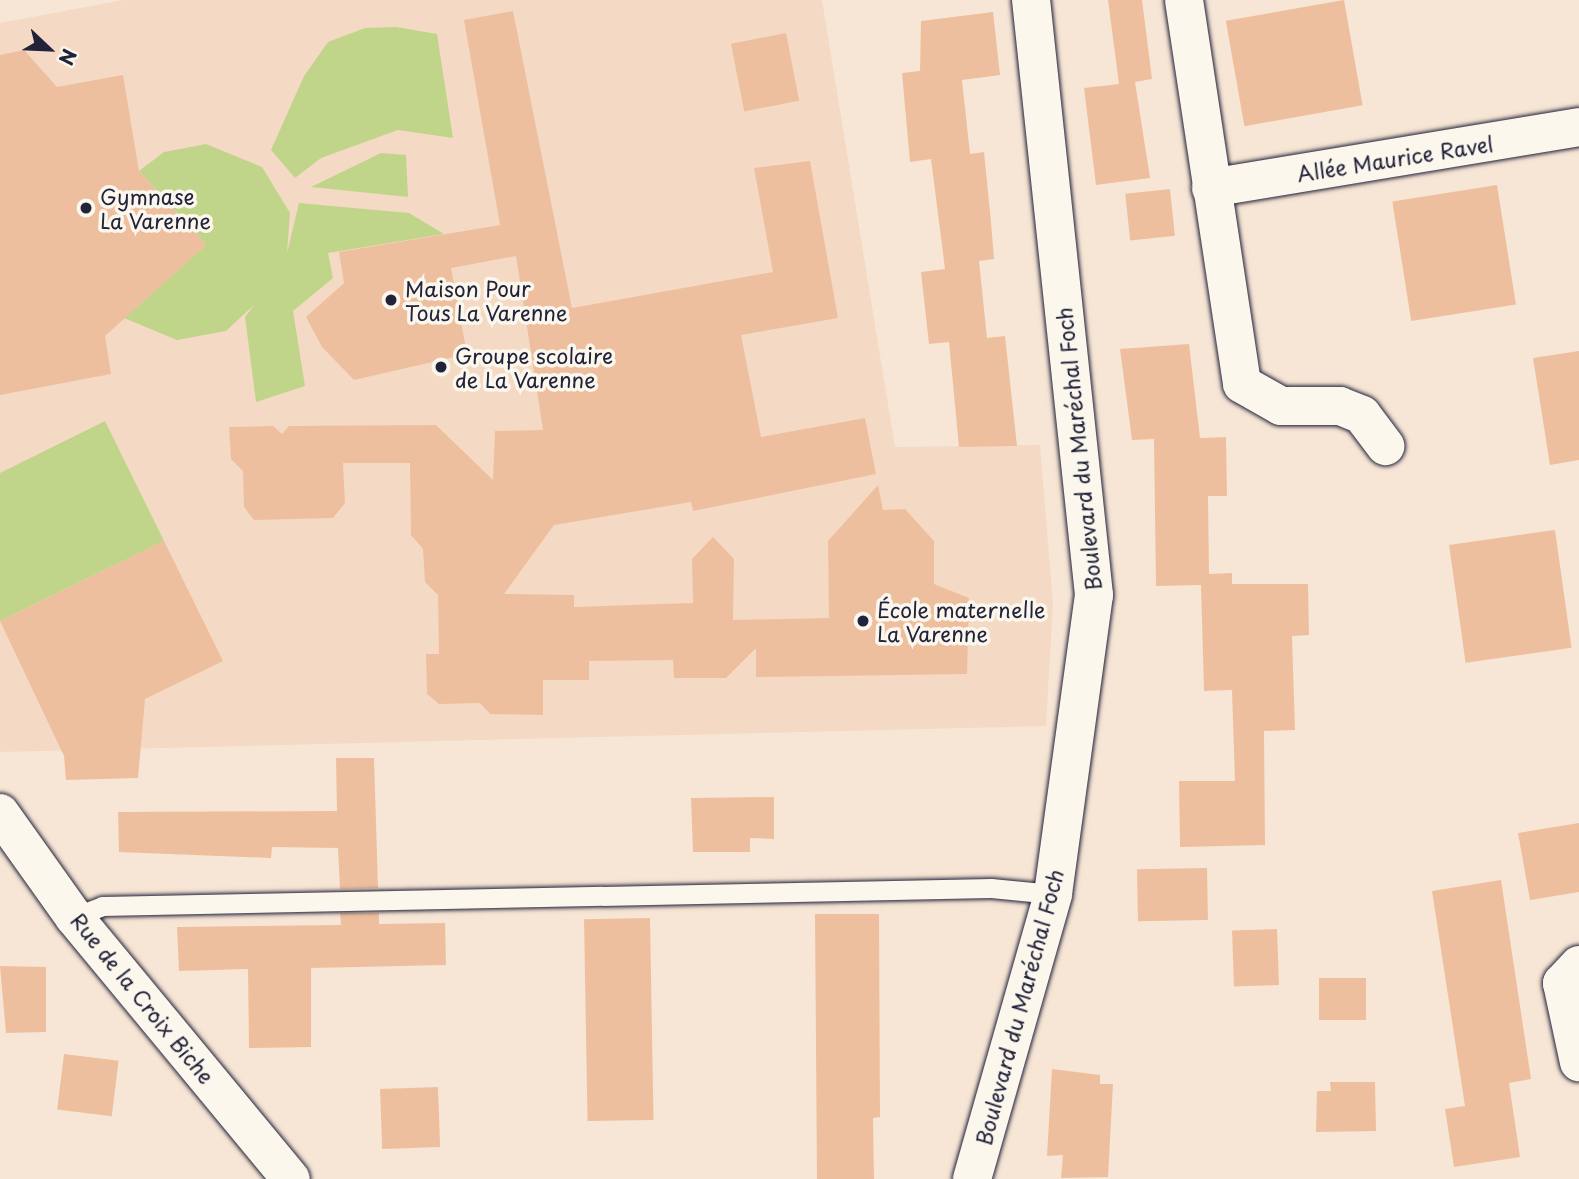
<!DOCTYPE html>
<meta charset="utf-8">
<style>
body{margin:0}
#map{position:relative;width:1579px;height:1179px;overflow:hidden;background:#f7e6d5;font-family:"Playpen Sans",sans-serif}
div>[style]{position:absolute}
.built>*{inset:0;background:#f4dac4}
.green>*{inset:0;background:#c1d58a}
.building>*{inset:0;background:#eebf9e;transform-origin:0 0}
.roads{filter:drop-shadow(0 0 2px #22223b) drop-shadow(0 0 2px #22223b)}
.service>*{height:19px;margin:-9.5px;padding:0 9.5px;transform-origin:9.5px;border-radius:9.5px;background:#fbf7ec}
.minor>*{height:38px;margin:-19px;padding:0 19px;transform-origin:19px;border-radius:19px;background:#fbf7ec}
.secondary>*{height:38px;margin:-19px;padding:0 19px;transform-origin:19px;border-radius:19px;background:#fbf7ec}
.dots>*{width:19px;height:19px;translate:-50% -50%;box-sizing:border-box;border:4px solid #fbf7ec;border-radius:50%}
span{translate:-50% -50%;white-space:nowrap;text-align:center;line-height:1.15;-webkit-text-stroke:7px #fbf7ec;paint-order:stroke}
.street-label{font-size:21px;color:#22223b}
.poi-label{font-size:21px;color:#22223b}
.left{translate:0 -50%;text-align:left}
.north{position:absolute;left:14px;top:14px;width:70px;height:70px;-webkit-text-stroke:5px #fbf7ec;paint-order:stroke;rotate:113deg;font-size:19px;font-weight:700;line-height:28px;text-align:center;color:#22223b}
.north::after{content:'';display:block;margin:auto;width:24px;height:32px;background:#22223b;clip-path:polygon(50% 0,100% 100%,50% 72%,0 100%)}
</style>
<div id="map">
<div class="built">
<div style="clip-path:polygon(123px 0,822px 0,895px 447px,1040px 445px,1053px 604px,1046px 726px,0 752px,0 23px)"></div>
</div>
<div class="green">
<div style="clip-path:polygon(396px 27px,437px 34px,453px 138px,398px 130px,321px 158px,295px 178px,271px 150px,304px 76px,328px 42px,365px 28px)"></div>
<div style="clip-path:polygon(206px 144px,262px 167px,290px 213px,287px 253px,299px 203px,409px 213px,444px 234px,328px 253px,333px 278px,293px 311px,305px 386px,256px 402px,245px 317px,254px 305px,226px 331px,177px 340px,124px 318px,206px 245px,139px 171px,164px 152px)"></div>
<div style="clip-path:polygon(381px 153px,406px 155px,408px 197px,311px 187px)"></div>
<div style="clip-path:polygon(105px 421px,164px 541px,0 621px,0 473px)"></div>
</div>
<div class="building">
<div style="clip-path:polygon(1108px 0,1142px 0,1152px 79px,1135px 82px,1150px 178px,1096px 185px,1084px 88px,1119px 84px)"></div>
<div style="left:1344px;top:0;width:107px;height:120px;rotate:80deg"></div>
<div style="clip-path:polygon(513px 11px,572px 308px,773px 272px,754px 168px,810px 161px,838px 318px,741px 335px,761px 437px,865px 418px,876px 474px,693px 511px,691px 502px,554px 525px,504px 594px,574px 595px,574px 607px,693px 603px,692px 559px,713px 537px,734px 559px,733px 620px,829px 618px,828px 541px,878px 485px,883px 510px,905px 509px,934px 541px,934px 584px,969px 598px,967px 674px,756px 677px,756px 648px,726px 678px,674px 678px,673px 660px,589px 661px,589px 680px,543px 680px,543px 715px,490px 714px,480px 703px,439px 704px,427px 694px,426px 654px,439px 654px,438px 595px,425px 582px,423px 549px,411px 535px,410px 463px,343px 463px,345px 503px,333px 518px,254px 520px,244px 507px,243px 471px,231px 459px,229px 427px,273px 426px,282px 434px,289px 426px,436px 425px,493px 480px,495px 431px,543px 430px,516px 256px,451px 268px,467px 354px,354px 380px,322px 347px,306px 317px,344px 283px,339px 252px,500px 225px,464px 20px)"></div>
<div style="clip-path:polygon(993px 12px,1000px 75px,962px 80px,970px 154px,984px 152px,991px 222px,994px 259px,979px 261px,987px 338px,1005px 336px,1017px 446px,959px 447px,949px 342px,929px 344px,921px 272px,945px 269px,931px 159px,910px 162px,902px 73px,920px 71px,921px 21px)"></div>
<div style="left:786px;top:33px;width:69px;height:56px;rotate:79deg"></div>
<div style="clip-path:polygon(24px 50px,57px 87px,123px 75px,139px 171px,206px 245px,105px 336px,111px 374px,0 395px,0 55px)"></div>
<div style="left:1497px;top:185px;width:121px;height:106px;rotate:81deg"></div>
<div style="left:1170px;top:189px;width:47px;height:45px;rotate:84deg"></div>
<div style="clip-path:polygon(1189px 344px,1200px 438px,1226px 437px,1227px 496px,1208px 496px,1209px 574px,1232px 573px,1232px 584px,1308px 584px,1309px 635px,1292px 636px,1295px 730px,1264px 731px,1265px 845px,1180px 847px,1179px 781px,1235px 781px,1232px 690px,1204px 691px,1201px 585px,1156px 586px,1154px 439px,1132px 440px,1120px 349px)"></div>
<div style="clip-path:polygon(1579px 351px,1579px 460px,1550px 465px,1533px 358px)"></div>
<div style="left:1555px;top:530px;width:119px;height:107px;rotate:82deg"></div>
<div style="clip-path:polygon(164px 541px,223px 661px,145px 699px,138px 778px,66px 780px,64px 756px,0 621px)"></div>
<div style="clip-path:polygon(336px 758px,374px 758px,378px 888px,340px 889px,338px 848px,272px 847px,271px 858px,119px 852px,118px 812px,337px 811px)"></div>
<div style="clip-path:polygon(774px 797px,774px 839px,750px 838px,750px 852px,693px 852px,691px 798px)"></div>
<div style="clip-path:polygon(1579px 823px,1579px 892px,1530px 900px,1518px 833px)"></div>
<div style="left:1207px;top:868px;width:52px;height:70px;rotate:89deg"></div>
<div style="clip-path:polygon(1501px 880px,1531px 1079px,1509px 1083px,1520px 1157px,1454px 1167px,1445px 1109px,1465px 1106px,1432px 891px)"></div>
<div style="clip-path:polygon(340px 913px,379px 913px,379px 924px,445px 923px,446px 965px,311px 968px,311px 1047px,249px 1048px,248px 969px,179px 971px,177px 927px,341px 925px)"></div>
<div style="clip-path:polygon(815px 914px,879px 914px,880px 1117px,873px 1118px,874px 1179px,817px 1179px)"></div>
<div style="left:650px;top:918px;width:202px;height:66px;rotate:89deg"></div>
<div style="left:1277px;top:929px;width:56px;height:45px;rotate:88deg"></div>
<div style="clip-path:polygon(0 966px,46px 967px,46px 1032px,6px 1033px)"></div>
<div style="left:1319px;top:978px;width:47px;height:42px"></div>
<div style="left:64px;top:1054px;width:55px;height:56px;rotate:7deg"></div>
<div style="clip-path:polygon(1052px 1069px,1100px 1075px,1100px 1084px,1113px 1084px,1108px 1177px,1061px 1178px,1063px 1155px,1047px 1156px)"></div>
<div style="clip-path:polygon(1330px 1082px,1375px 1082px,1376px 1131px,1316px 1132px,1317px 1091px,1331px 1091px)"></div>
<div style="left:438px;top:1087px;width:60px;height:58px;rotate:88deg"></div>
</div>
<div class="roads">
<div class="service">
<div style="left:74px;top:917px;width:30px;rotate:-21deg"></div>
<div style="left:102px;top:906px;width:889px;rotate:-1.16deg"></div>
<div style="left:991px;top:888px;width:62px;rotate:5.5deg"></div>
</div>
<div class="minor">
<div style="left:1184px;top:0;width:388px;rotate:81.4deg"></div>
<div style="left:1242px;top:384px;width:45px;rotate:29.4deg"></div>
<div style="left:1281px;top:406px;width:59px"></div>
<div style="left:1340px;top:406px;width:24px;rotate:22deg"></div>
<div style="left:1362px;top:415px;width:39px;rotate:53deg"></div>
<div style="left:1211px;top:188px;width:373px;rotate:-9.4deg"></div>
<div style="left:0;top:813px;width:128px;rotate:54.6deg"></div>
<div style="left:74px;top:917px;width:340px;rotate:50.4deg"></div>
<div style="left:1579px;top:965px;width:25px;rotate:133deg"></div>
<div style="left:1562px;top:983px;width:81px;rotate:77.9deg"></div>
</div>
<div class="secondary">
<div style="left:972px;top:1179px;width:296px;rotate:-74.1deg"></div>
<div style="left:1053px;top:894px;width:302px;rotate:-82.2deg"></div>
<div style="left:1094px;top:595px;width:598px;rotate:-96.04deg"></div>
</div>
</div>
<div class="dots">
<div style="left:86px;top:208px;background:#22223b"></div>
<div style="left:391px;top:300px;background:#22223b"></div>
<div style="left:441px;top:367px;background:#22223b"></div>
<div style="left:863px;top:621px;background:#22223b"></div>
</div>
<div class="street-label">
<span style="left:1395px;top:158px;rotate:-9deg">Allée Maurice Ravel</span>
<span style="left:1078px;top:449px;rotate:-96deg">Boulevard du Maréchal Foch</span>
<span style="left:143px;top:998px;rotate:51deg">Rue de la Croix Biche</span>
<span style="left:1019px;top:1007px;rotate:-75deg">Boulevard du Maréchal Foch</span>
</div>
<div class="poi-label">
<span class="left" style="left:100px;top:208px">Gymnase<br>La Varenne</span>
<span class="left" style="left:405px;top:300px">Maison Pour<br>Tous La Varenne</span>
<span class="left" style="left:455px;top:367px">Groupe scolaire<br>de La Varenne</span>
<span class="left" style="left:877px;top:621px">École maternelle<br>La Varenne</span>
</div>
<div class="north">N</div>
</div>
